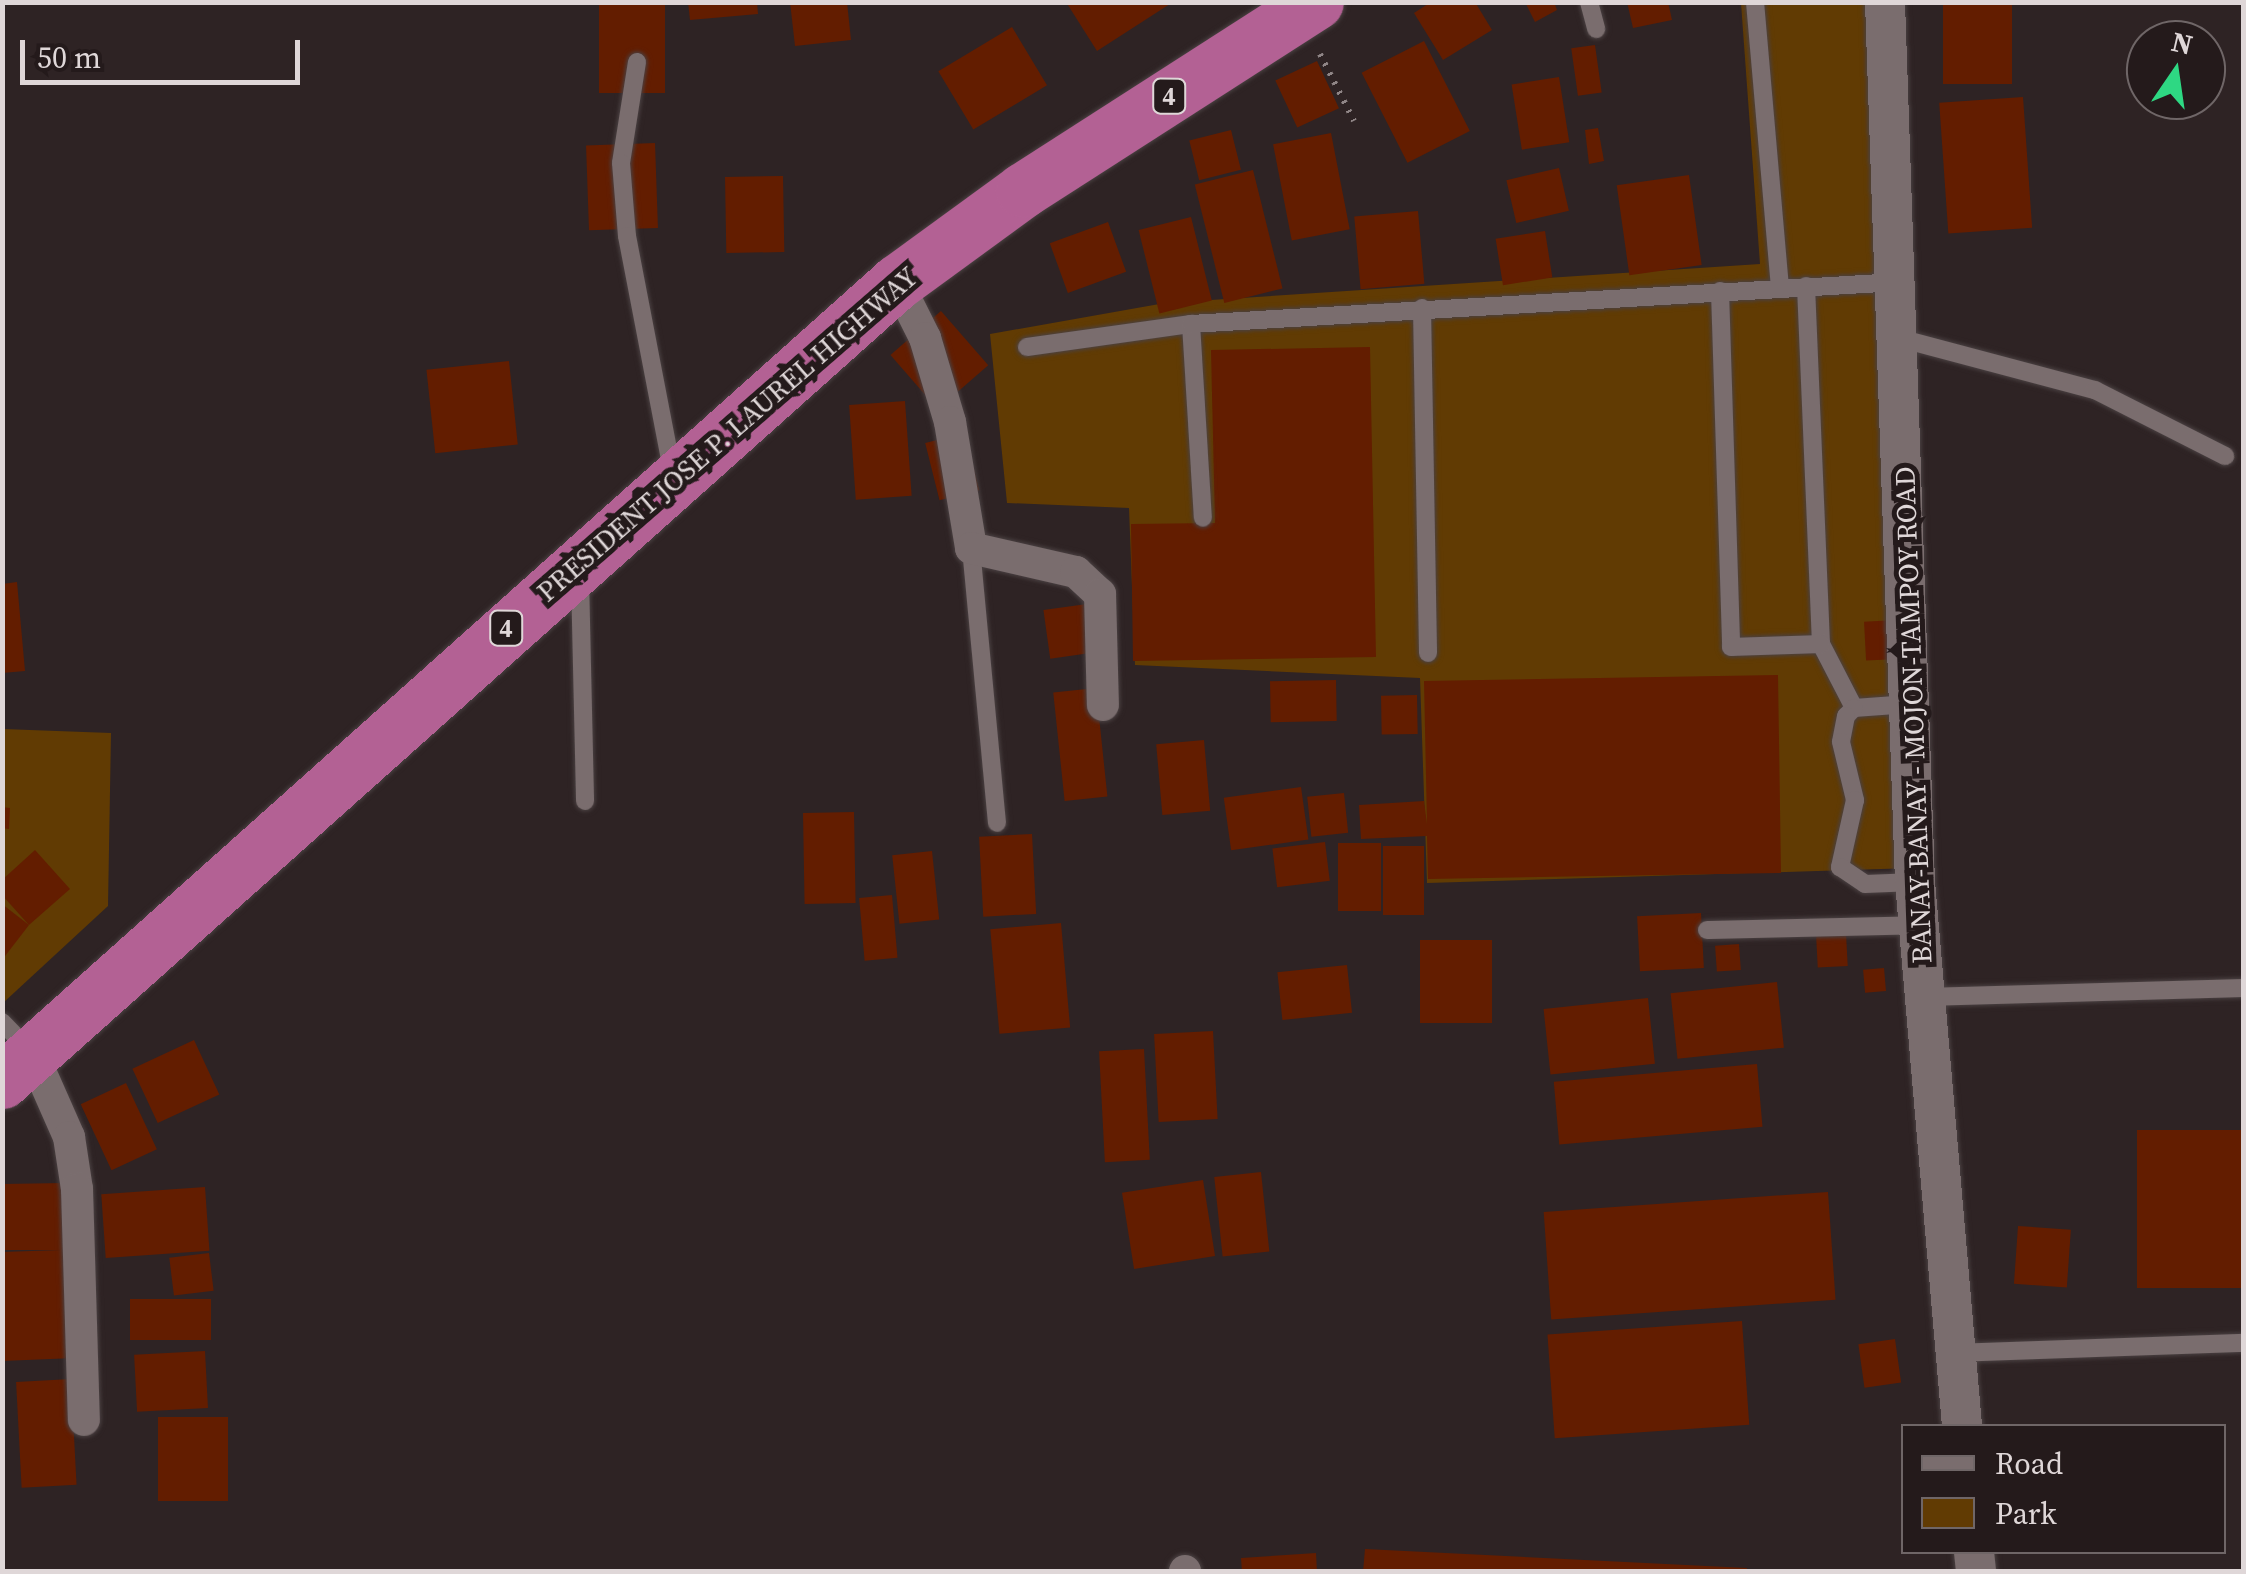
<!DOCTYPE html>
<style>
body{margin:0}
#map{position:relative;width:2246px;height:1574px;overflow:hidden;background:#2e2324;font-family:"Source Serif 4",serif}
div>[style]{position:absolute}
.green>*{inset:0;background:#613b03}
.building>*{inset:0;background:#631d00;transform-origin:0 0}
.path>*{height:6px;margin-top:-3px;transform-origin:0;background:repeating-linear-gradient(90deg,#8f8586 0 2.5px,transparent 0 10.5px)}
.roads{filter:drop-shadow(0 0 2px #4a4142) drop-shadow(0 0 2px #4a4142)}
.service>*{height:18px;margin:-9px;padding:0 9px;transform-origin:9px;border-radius:9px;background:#7a6d6e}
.minor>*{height:32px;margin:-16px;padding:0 16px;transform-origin:16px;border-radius:16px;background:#7a6d6e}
.tertiary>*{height:40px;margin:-20px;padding:0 20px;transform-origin:20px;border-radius:20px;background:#7a6d6e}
.trunk>*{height:55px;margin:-27.5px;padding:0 27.5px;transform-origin:27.5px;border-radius:27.5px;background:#b36194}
span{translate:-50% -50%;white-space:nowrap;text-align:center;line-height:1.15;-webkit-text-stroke:10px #241a1b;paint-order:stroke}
.shield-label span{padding:2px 8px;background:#241a1b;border:2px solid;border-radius:8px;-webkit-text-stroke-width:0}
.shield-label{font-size:25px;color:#dfd7d8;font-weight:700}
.street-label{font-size:28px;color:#dfd7d8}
.frame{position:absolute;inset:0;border:5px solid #dfd7d8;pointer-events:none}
.legend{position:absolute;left:1901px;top:1424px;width:325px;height:130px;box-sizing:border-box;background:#241a1b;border:2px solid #6f6667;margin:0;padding:12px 18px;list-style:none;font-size:30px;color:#dfd7d8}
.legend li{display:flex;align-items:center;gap:20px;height:50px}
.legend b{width:50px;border:2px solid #6f6667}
.north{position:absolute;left:2126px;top:20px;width:100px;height:100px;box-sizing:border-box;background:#241a1b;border:2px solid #6f6667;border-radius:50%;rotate:13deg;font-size:28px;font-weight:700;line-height:40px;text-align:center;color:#dfd7d8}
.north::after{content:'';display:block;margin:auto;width:35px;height:45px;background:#2ed883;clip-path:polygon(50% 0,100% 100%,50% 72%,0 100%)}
.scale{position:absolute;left:20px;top:40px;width:280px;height:45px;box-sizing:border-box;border:5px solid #dfd7d8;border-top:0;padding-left:12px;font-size:30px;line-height:35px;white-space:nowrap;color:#dfd7d8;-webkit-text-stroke:8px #241a1b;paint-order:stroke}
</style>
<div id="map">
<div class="green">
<div style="clip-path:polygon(1741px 3px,1872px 3px,1913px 868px,1427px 883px,1420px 678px,1135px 665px,1129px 508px,1007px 503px,990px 334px,1165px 303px,1760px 264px)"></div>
<div style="clip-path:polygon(3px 729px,111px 733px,108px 906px,3px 1003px)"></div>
</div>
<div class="building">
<div style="left:599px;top:2px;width:66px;height:91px"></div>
<div style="clip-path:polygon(688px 2px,757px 2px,758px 14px,690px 20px)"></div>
<div style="clip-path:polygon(790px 2px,847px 2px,851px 40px,795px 46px)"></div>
<div style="clip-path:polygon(1066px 2px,1173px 2px,1097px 51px)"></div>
<div style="clip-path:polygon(1431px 2px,1475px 2px,1492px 30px,1443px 60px,1414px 13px)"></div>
<div style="clip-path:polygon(1525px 2px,1554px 2px,1557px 10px,1535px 22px)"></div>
<div style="clip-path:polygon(1627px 2px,1668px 2px,1672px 20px,1633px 28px)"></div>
<div style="left:1943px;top:2px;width:69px;height:82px"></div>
<div style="left:1012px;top:27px;width:68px;height:86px;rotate:59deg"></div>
<div style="left:1424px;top:41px;width:101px;height:70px;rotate:63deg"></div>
<div style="left:1595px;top:45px;width:48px;height:24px;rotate:82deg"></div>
<div style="left:1317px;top:61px;width:52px;height:46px;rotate:65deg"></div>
<div style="left:1559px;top:77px;width:66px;height:48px;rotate:81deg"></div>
<div style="left:2023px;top:97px;width:131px;height:84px;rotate:86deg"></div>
<div style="clip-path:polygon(1598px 128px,1604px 161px,1589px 164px,1585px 130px)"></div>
<div style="left:1231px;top:130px;width:41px;height:43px;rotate:76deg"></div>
<div style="left:1331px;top:133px;width:98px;height:59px;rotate:79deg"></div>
<div style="left:655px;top:143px;width:85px;height:69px;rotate:88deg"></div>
<div style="left:1559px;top:168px;width:44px;height:54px;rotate:77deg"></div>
<div style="left:1253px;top:170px;width:122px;height:60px;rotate:76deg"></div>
<div style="left:1689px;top:175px;width:91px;height:73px;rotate:82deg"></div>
<div style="left:783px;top:176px;width:76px;height:58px;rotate:89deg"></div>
<div style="left:1418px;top:211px;width:73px;height:64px;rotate:85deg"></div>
<div style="left:1191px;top:217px;width:86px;height:54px;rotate:76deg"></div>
<div style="left:1108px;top:222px;width:53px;height:62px;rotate:70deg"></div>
<div style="left:1545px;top:231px;width:47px;height:50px;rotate:81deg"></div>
<div style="left:941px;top:311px;width:72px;height:67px;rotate:49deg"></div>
<div style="clip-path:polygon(1370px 347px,1376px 657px,1133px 661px,1131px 524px,1215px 523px,1211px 350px)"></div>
<div style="left:509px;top:361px;width:84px;height:83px;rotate:84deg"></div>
<div style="left:905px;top:401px;width:95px;height:56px;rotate:86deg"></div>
<div style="left:965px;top:433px;width:59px;height:41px;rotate:76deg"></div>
<div style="clip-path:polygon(17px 582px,25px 671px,2px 673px,2px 584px)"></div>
<div style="left:1087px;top:604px;width:49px;height:44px;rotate:82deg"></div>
<div style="left:1896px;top:620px;width:39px;height:32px;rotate:87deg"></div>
<div style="clip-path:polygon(1778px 675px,1781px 873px,1428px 879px,1427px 836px,1361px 839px,1359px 805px,1424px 801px,1427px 824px,1424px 681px)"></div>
<div style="left:1336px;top:680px;width:41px;height:66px;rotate:89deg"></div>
<div style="left:1096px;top:688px;width:109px;height:43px;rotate:84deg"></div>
<div style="left:1417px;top:695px;width:39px;height:36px;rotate:89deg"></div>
<div style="left:1204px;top:740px;width:71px;height:48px;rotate:85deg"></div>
<div style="left:1301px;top:787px;width:53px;height:78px;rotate:82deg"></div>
<div style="left:1344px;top:793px;width:40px;height:37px;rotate:84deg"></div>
<div style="clip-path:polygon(2px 807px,10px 808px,9px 829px,2px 828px)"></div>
<div style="left:854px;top:812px;width:91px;height:51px;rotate:89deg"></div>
<div style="left:1032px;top:834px;width:80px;height:53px;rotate:87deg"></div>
<div style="left:1325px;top:842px;width:39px;height:53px;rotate:83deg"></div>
<div style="left:1338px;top:843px;width:43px;height:68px"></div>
<div style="left:1383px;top:846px;width:41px;height:69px"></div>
<div style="clip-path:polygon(35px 850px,70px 889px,29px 925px,2px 895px,2px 880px)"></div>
<div style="left:932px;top:851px;width:69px;height:40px;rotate:84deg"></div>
<div style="left:892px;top:895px;width:63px;height:33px;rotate:85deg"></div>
<div style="clip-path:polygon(2px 904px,29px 925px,2px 960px)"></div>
<div style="left:1701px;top:913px;width:55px;height:64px;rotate:87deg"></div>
<div style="left:1061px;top:923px;width:105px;height:71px;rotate:85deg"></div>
<div style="left:1846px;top:933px;width:33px;height:30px;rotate:87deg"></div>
<div style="left:1420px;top:940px;width:72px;height:83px"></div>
<div style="left:1739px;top:944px;width:26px;height:24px;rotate:86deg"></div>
<div style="left:1347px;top:965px;width:48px;height:70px;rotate:84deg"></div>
<div style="left:1884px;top:968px;width:23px;height:21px;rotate:85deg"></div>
<div style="left:1777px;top:982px;width:66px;height:107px;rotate:84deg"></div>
<div style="left:1648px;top:998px;width:66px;height:105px;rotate:84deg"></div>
<div style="left:1213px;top:1031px;width:88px;height:59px;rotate:87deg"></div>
<div style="left:194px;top:1040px;width:60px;height:68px;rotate:65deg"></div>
<div style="left:1144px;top:1049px;width:111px;height:45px;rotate:87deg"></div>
<div style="left:1757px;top:1064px;width:63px;height:204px;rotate:85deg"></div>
<div style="left:126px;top:1083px;width:73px;height:50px;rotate:65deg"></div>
<div style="left:2244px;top:1130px;width:158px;height:107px;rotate:90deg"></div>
<div style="left:1261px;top:1172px;width:80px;height:47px;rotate:84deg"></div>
<div style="left:1203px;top:1180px;width:77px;height:82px;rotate:81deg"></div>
<div style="clip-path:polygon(65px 1183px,75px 1358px,2px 1361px,2px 1252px,61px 1250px,2px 1250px,2px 1184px)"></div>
<div style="left:205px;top:1187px;width:64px;height:104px;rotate:86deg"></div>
<div style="left:1828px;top:1192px;width:108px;height:285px;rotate:86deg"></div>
<div style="left:2018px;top:1226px;width:53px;height:58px;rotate:4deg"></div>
<div style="left:209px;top:1253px;width:38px;height:40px;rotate:83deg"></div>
<div style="left:130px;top:1299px;width:81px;height:41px"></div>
<div style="left:1742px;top:1321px;width:104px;height:195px;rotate:86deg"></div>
<div style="left:1895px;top:1339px;width:44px;height:37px;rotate:82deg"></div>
<div style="left:205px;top:1351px;width:57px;height:71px;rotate:87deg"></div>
<div style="left:71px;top:1379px;width:106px;height:55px;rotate:87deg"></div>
<div style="left:158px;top:1417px;width:70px;height:84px"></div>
<div style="clip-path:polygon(1365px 1549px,1747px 1568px,1746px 1572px,1363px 1572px)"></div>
<div style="clip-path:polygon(1316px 1553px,1317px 1572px,1242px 1572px,1241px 1558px)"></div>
</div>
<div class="path">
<div style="left:1320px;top:54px;width:75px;rotate:63.1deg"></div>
</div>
<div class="roads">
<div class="service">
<div style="left:1589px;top:2px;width:28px;rotate:75deg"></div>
<div style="left:1755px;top:2px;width:287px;rotate:85deg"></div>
<div style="left:637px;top:62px;width:102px;rotate:99deg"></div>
<div style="left:621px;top:163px;width:73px;rotate:85.3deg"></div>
<div style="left:627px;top:236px;width:238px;rotate:79.1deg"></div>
<div style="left:1806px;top:286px;width:358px;rotate:87.6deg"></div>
<div style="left:1821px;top:644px;width:72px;rotate:62.7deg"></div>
<div style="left:1720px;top:291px;width:356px;rotate:88.2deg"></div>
<div style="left:1731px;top:647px;width:90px;rotate:-1.9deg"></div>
<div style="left:1422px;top:308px;width:345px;rotate:89deg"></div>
<div style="left:1191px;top:324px;width:194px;rotate:86.5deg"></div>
<div style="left:1899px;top:338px;width:203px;rotate:14.9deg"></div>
<div style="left:2095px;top:390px;width:146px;rotate:26.9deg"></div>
<div style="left:1027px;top:347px;width:166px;rotate:-8deg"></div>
<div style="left:1191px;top:324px;width:707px;rotate:-3.4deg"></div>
<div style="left:971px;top:548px;width:276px;rotate:84.6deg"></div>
<div style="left:580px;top:578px;width:223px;rotate:88.7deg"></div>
<div style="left:1909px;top:704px;width:55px;rotate:175.8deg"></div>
<div style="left:1854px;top:708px;width:11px;rotate:135deg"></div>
<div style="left:1846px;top:716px;width:26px;rotate:101deg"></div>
<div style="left:1841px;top:742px;width:60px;rotate:76.4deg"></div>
<div style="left:1855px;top:800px;width:69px;rotate:102.6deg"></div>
<div style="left:1840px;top:867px;width:30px;rotate:34deg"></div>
<div style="left:1865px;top:884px;width:50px;rotate:-2.3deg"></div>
<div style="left:1707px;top:930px;width:213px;rotate:-1.3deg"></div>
<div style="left:1925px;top:997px;width:319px;rotate:-1.6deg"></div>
<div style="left:2px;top:1022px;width:37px;rotate:46deg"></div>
<div style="left:1955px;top:1353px;width:289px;rotate:-2deg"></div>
</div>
<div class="minor">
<div style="left:897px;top:282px;width:63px;rotate:63.4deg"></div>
<div style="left:925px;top:338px;width:88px;rotate:73.4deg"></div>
<div style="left:950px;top:422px;width:128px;rotate:80.5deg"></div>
<div style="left:971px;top:548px;width:108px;rotate:12.9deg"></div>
<div style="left:1076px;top:572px;width:33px;rotate:43deg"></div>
<div style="left:1100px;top:594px;width:111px;rotate:88.5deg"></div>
<div style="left:32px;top:1053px;width:92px;rotate:66.2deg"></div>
<div style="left:69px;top:1137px;width:53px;rotate:81.3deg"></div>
<div style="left:77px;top:1189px;width:231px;rotate:88.3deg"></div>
<div style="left:1185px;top:1571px;width:1px;rotate:90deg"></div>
</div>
<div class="tertiary">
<div style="left:1885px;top:2px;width:881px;rotate:88.05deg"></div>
<div style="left:1915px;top:882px;width:546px;rotate:85.06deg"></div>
<div style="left:1974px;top:1552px;width:20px;rotate:84deg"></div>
</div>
<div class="trunk">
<div style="left:2px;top:1081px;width:1200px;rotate:-41.76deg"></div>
<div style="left:897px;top:282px;width:156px;rotate:-36.1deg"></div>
<div style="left:1023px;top:190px;width:348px;rotate:-32.7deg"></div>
</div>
</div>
<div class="shield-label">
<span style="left:1169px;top:96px">4</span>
<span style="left:506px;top:628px">4</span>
</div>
<div class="street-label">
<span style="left:727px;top:434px;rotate:-41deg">PRESIDENT JOSE P. LAUREL HIGHWAY</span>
<span style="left:1913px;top:715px;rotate:-92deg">BANAY-BANAY - MOJON-TAMPOY ROAD</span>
</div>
<div class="frame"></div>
<ul class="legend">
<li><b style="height:12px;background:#7a6d6e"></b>Road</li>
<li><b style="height:28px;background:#613b03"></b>Park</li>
</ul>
<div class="north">N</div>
<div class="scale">50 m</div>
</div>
